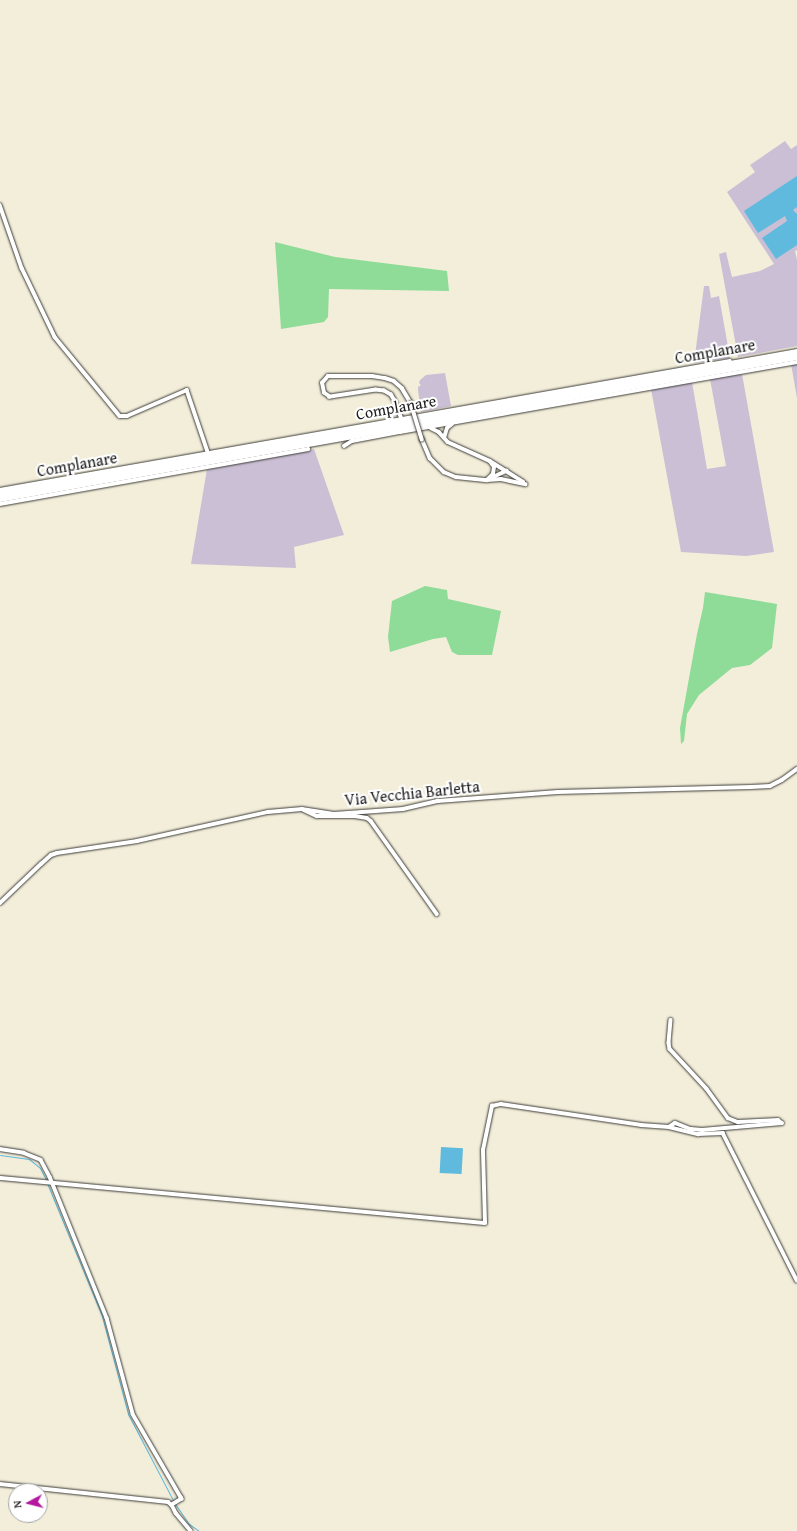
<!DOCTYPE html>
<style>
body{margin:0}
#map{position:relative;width:797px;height:1531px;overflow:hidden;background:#f3eeda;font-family:"Gentium Book Plus",serif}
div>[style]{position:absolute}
.industrial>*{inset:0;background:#cbbfd5}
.green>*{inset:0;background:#8fdb98}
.water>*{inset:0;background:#5fbadd;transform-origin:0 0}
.stream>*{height:1px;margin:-0.5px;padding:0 0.5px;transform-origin:0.5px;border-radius:0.5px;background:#5fbadd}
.roads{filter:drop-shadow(0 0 1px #3c3c38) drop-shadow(0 0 1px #3c3c38)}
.minor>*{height:3.5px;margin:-1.75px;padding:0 1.75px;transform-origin:1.75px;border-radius:1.75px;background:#fff}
.trunk>*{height:6px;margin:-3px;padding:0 3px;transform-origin:3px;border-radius:3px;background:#fff}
.bridges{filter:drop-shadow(0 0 1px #3c3c38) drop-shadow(0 0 1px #3c3c38)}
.minor-bridge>*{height:3.5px;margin:-1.75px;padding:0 1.75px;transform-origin:1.75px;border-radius:1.75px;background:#fff}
span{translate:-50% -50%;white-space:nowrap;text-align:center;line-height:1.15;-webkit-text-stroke:4px #fff;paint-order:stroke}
.street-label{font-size:16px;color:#1c1c1c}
.north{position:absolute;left:8px;top:1483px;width:40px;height:40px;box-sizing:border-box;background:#fff;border:1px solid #a4a4a4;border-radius:50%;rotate:263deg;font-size:11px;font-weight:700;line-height:16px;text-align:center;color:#1c1c1c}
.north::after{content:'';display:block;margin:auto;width:14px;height:18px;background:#b5179e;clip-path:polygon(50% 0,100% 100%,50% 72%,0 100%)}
</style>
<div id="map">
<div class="industrial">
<div style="clip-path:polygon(785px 141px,791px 149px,797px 145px,797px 250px,795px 251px,797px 260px,797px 346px,738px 357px,719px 254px,726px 252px,732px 277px,760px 271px,774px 264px,727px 192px,755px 172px,750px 165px)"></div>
<div style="clip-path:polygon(704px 286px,709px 286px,711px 298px,719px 296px,730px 358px,694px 363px)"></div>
<div style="clip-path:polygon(797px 363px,797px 398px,791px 364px)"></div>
<div style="clip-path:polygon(445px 373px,451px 406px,421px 412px,418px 390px,418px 387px,421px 385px,419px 383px,420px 380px,426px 375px)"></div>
<div style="clip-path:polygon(742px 374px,774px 552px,746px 556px,681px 552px,651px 389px,692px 382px,707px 469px,726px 466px,710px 379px)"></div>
<div style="clip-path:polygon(314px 449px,344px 535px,294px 547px,296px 568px,191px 564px,207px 469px)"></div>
</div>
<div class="green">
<div style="clip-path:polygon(275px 242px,335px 257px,447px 271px,449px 291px,329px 289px,328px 317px,324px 322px,281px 329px)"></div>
<div style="clip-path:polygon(425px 586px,447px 590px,448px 599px,501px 611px,492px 655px,458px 655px,452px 652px,446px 637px,433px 639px,390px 652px,388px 637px,392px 601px)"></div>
<div style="clip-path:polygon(705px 592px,777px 604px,772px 648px,750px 665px,732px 668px,699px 695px,687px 714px,684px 741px,681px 744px,680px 728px,697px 634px,703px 608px)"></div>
</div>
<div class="water">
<div style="clip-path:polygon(797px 176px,797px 207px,793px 210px,797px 214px,797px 245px,776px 259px,762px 238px,787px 221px,785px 216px,758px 233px,744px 211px)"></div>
<div style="left:441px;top:1147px;width:22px;height:26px;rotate:3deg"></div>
</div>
<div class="stream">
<div style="left:0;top:1155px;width:29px;rotate:8deg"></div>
<div style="left:29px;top:1159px;width:14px;rotate:39deg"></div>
<div style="left:40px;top:1168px;width:13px;rotate:63deg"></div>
<div style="left:47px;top:1183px;width:144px;rotate:67.5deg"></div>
<div style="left:102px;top:1316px;width:101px;rotate:75.1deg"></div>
<div style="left:128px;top:1414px;width:99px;rotate:62.4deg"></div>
<div style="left:176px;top:1505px;width:23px;rotate:56deg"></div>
<div style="left:189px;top:1524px;width:12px;rotate:35deg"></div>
</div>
<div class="roads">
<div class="minor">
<div style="left:0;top:205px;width:67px;rotate:70.8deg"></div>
<div style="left:22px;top:268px;width:76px;rotate:64.4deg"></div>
<div style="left:55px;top:337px;width:102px;rotate:50.6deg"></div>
<div style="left:120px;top:416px;width:7px"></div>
<div style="left:127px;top:416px;width:65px;rotate:-23.4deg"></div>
<div style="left:187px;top:390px;width:65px;rotate:71.3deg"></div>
<div style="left:401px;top:418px;width:17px;rotate:-111deg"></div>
<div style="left:395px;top:402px;width:8px;rotate:-120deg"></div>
<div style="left:391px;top:395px;width:8px;rotate:-150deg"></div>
<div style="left:384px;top:391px;width:8px;rotate:-173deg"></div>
<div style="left:376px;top:390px;width:47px;rotate:171.3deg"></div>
<div style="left:330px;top:397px;width:7px;rotate:-146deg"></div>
<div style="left:324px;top:393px;width:10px;rotate:-101deg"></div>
<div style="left:322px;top:383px;width:9px;rotate:-49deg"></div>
<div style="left:328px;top:376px;width:44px"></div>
<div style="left:372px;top:376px;width:13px;rotate:9deg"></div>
<div style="left:385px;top:378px;width:9px;rotate:18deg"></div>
<div style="left:394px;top:381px;width:11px;rotate:41deg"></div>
<div style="left:402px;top:388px;width:17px;rotate:59deg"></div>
<div style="left:431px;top:428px;width:9px;rotate:27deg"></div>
<div style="left:439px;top:432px;width:13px;rotate:48deg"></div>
<div style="left:448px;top:442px;width:46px;rotate:24.3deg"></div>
<div style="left:490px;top:461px;width:39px;rotate:32deg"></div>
<div style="left:444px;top:438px;width:10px;rotate:-73deg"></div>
<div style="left:447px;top:428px;width:6px;rotate:-39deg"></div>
<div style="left:422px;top:439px;width:21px;rotate:67deg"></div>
<div style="left:430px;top:458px;width:20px;rotate:45deg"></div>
<div style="left:444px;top:472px;width:13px;rotate:23deg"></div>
<div style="left:456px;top:477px;width:31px;rotate:6deg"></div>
<div style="left:487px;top:480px;width:14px;rotate:-4deg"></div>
<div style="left:501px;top:479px;width:25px;rotate:12deg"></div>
<div style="left:344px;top:446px;width:9px;rotate:-32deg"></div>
<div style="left:352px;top:441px;width:49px;rotate:-10.6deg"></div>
<div style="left:400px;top:432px;width:403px;rotate:-10deg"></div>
<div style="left:491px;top:478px;width:17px;rotate:-25deg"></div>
<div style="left:487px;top:480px;width:8px;rotate:-45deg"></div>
<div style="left:493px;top:474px;width:7px;rotate:-82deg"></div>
<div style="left:494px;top:467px;width:5px;rotate:-127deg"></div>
<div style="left:0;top:490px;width:741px;rotate:-10.02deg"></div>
<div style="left:0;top:504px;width:313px;rotate:-10.1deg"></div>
<div style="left:304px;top:810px;width:14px;rotate:25deg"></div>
<div style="left:317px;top:816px;width:38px"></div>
<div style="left:355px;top:816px;width:12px;rotate:9deg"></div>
<div style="left:367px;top:818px;width:5px;rotate:37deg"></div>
<div style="left:371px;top:821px;width:114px;rotate:54.6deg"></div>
<div style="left:0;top:903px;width:57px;rotate:-43.6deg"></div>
<div style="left:41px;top:864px;width:13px;rotate:-42deg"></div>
<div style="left:51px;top:855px;width:6px;rotate:-18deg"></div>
<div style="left:57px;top:853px;width:81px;rotate:-8.5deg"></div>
<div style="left:137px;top:841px;width:134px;rotate:-12.5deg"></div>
<div style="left:268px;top:812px;width:34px;rotate:-5deg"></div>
<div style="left:302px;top:809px;width:32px;rotate:9deg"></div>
<div style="left:334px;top:814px;width:42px;rotate:-4.1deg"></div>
<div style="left:376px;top:811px;width:27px;rotate:-4deg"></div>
<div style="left:403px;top:809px;width:36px;rotate:-13deg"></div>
<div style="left:438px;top:801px;width:120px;rotate:-4.3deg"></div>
<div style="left:558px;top:792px;width:193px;rotate:-1.5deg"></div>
<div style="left:751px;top:787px;width:19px;rotate:-3deg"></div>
<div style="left:770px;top:786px;width:13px;rotate:-27deg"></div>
<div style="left:782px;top:780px;width:19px;rotate:-36deg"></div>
<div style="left:671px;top:1020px;width:23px;rotate:95deg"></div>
<div style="left:669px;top:1043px;width:6px;rotate:81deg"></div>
<div style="left:670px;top:1049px;width:54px;rotate:47.2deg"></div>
<div style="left:707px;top:1089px;width:36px;rotate:54deg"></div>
<div style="left:728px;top:1118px;width:11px;rotate:22deg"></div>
<div style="left:738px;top:1122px;width:40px;rotate:-2.9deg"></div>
<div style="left:778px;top:1120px;width:5px;rotate:37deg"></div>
<div style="left:669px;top:1127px;width:7px;rotate:-34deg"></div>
<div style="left:675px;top:1123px;width:17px;rotate:21deg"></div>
<div style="left:691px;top:1129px;width:11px;rotate:5deg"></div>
<div style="left:702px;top:1130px;width:80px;rotate:-5deg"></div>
<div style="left:0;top:1149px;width:24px;rotate:9deg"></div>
<div style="left:24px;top:1153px;width:18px;rotate:22deg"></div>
<div style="left:41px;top:1160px;width:19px;rotate:62deg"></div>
<div style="left:50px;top:1177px;width:152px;rotate:68deg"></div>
<div style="left:107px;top:1318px;width:99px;rotate:74.8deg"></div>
<div style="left:133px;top:1414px;width:96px;rotate:60deg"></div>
<div style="left:181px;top:1497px;width:2px;rotate:63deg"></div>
<div style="left:182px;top:1499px;width:12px;rotate:149deg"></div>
<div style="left:0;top:1178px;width:487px;rotate:5.3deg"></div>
<div style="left:485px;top:1223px;width:73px;rotate:-91.6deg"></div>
<div style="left:483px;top:1150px;width:45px;rotate:-78.4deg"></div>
<div style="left:492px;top:1106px;width:9px;rotate:-13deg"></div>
<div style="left:501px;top:1104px;width:142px;rotate:8.5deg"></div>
<div style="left:641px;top:1125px;width:28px;rotate:4deg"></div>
<div style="left:669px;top:1127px;width:30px;rotate:14deg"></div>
<div style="left:698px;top:1134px;width:25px;rotate:-2deg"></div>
<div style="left:723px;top:1133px;width:165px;rotate:63.3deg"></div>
<div style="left:0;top:1484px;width:169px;rotate:6.1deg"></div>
<div style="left:168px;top:1502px;width:5px;rotate:37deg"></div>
<div style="left:172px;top:1505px;width:9px;rotate:63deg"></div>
<div style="left:176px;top:1513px;width:23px;rotate:50deg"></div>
</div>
<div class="trunk">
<div style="left:0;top:494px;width:810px;rotate:-10.1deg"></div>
<div style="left:0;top:499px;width:810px;rotate:-10.1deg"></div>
</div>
</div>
<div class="bridges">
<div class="minor-bridge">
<div style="left:411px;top:403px;width:38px;rotate:73deg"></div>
</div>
</div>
<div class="street-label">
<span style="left:715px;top:351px;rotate:-10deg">Complanare</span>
<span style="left:396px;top:407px;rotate:-10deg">Complanare</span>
<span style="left:77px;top:464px;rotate:-10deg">Complanare</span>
<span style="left:412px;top:793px;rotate:-6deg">Via Vecchia Barletta</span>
</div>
<div class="north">N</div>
</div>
